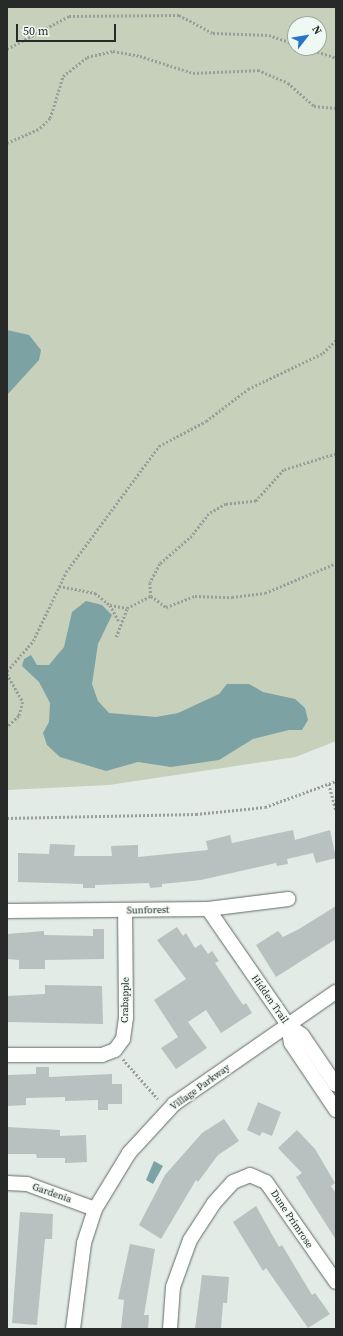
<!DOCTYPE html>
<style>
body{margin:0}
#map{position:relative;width:343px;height:1336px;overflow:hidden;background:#e2ebe6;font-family:"Source Serif 4",serif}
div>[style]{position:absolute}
.green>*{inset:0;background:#c7d0bb}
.water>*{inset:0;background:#7da2a3}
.building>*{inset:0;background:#b7c1bf}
.path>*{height:2.5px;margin-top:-1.25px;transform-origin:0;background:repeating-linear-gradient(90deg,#989e9a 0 2px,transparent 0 4px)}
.roads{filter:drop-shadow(0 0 1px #626a66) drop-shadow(0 0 1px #626a66)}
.minor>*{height:14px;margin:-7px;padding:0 7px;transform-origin:7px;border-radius:7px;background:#fff}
span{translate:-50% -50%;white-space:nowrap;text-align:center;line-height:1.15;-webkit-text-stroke:3px #eff9f3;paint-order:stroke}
.street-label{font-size:10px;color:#272a28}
.frame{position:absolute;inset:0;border:8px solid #272a28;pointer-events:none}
.north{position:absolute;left:287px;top:16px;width:40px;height:40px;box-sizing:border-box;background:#eff9f3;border:1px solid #9fa6a2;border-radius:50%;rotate:59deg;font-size:11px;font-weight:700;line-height:16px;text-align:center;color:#272a28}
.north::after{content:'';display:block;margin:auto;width:14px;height:18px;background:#2776c6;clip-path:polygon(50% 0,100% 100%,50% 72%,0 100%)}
.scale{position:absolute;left:16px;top:24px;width:100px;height:18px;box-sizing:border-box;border:2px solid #272a28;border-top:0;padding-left:5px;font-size:12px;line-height:14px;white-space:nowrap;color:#272a28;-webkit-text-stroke:3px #eff9f3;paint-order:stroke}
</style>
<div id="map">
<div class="green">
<div style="clip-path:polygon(evenodd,7px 7px,336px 7px,336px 741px,296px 757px,109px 785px,7px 790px,7px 7px,295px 24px,319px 24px,319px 48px,295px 48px,295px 24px)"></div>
</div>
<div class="water">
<div style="clip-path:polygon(7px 330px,29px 335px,41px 350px,39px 360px,7px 395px)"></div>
<div style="clip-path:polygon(86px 601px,102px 605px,112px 615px,98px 644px,92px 684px,98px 701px,109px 713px,156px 717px,178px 713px,219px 694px,227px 684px,249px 684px,263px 692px,295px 699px,305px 708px,308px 720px,302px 730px,289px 730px,253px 739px,219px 760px,171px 767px,138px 762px,106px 771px,60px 757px,47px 745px,43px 733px,49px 722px,50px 703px,39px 682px,22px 666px,24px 659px,31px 655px,37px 665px,49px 665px,64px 647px,72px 612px)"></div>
<div style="clip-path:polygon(154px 1161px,163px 1166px,153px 1184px,146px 1180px)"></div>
</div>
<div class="building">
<div style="clip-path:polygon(293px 830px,295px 840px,330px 830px,336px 858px,316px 863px,313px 853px,287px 859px,288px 864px,277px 866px,276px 863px,201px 880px,162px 884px,162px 887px,150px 888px,149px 883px,95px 885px,95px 888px,83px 888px,83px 884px,18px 882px,18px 853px,49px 854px,50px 844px,75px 845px,74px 856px,112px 856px,111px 846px,138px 845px,138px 857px,208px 850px,206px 841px,230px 835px,232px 843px)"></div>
<div style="clip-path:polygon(336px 906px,336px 939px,276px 977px,256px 945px,278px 931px,283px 937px,299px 929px)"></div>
<div style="clip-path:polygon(177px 927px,183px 936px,186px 933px,195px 948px,201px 944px,208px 954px,212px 951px,219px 961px,215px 963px,243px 1005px,246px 1003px,252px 1013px,221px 1033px,206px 1010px,188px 1022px,207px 1048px,176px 1069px,161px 1048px,178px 1037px,154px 1000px,186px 979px,157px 940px)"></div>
<div style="clip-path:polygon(93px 929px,104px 929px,104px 959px,45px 960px,45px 969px,19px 969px,19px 960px,7px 959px,7px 934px,44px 931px,44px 935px,93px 936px)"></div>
<div style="clip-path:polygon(45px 985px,102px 986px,103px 1024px,7px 1022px,7px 996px,45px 994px)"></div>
<div style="clip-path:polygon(36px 1067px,49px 1067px,49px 1077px,112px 1074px,112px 1084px,122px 1084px,122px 1104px,108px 1104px,108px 1110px,98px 1110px,98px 1100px,65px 1101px,65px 1097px,26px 1098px,26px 1105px,7px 1106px,7px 1075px,36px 1074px)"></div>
<div style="clip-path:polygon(258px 1102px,281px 1112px,272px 1136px,262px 1132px,260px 1136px,247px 1130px)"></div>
<div style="clip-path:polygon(224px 1119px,239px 1141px,218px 1155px,198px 1182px,196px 1180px,161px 1239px,139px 1225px,165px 1175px,202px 1133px)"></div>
<div style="clip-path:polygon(7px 1127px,60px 1130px,60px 1136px,86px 1135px,87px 1162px,65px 1163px,65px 1158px,37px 1158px,36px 1154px,8px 1154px)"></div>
<div style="clip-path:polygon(297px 1130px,315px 1149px,335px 1183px,331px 1186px,336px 1193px,336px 1240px,296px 1177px,302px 1173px,278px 1148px)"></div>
<div style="clip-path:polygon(256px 1206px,279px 1247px,282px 1245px,312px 1295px,315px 1293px,330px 1314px,308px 1328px,266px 1268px,263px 1271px,233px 1222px)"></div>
<div style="clip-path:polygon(20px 1212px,53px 1214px,52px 1239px,45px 1239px,37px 1325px,12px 1323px)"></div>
<div style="clip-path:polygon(130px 1244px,155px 1249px,144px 1315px,149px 1315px,148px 1329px,121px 1329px,124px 1300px,118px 1299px)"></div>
<div style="clip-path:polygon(202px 1275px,229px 1277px,227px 1303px,223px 1303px,221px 1329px,195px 1329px)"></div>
</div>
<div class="path">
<div style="left:306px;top:48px;width:32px;rotate:18deg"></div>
<div style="left:7px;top:49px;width:70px;rotate:-28deg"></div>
<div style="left:69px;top:16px;width:110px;rotate:-0.5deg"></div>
<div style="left:179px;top:15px;width:38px;rotate:28deg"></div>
<div style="left:213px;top:33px;width:56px;rotate:2deg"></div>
<div style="left:269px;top:35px;width:28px;rotate:19deg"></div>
<div style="left:7px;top:143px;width:36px;rotate:-24deg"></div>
<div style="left:40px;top:128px;width:14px;rotate:-45deg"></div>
<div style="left:50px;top:118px;width:44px;rotate:-72.8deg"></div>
<div style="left:63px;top:76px;width:31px;rotate:-38deg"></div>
<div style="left:87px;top:57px;width:27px;rotate:-13deg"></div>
<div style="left:113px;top:51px;width:27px;rotate:10deg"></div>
<div style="left:140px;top:56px;width:56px;rotate:17.8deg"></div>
<div style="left:193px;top:73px;width:65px;rotate:-2.6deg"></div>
<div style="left:258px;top:70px;width:33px;rotate:23deg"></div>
<div style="left:288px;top:83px;width:35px;rotate:41deg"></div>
<div style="left:314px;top:106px;width:22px;rotate:5deg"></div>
<div style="left:336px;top:454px;width:54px;rotate:162.9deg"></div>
<div style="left:284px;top:470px;width:42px;rotate:132.1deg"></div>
<div style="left:256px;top:501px;width:30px;rotate:174deg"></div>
<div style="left:226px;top:504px;width:20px;rotate:150deg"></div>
<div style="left:209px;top:514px;width:28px;rotate:128deg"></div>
<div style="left:192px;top:536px;width:43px;rotate:138.8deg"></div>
<div style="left:160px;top:564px;width:21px;rotate:118deg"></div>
<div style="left:150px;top:583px;width:13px;rotate:86deg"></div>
<div style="left:151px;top:596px;width:19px;rotate:36deg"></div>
<div style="left:166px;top:607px;width:31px;rotate:-21deg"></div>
<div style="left:195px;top:596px;width:37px;rotate:2deg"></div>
<div style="left:232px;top:597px;width:33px;rotate:-7deg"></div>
<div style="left:265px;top:593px;width:77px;rotate:-22.9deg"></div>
<div style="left:59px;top:586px;width:37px;rotate:11deg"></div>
<div style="left:95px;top:593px;width:19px;rotate:39deg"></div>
<div style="left:110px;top:605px;width:17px;rotate:10deg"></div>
<div style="left:110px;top:605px;width:18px;rotate:61deg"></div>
<div style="left:116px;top:637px;width:31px;rotate:-69deg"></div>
<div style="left:127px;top:608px;width:27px;rotate:-27deg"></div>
<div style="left:7px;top:671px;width:40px;rotate:-49deg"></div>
<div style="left:33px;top:641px;width:76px;rotate:-64.4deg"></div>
<div style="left:66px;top:572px;width:157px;rotate:-53.6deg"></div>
<div style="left:159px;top:446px;width:53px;rotate:-28deg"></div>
<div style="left:206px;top:421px;width:53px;rotate:-37.3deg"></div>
<div style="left:248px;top:389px;width:83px;rotate:-25.6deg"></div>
<div style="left:323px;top:353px;width:18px;rotate:-45deg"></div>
<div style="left:7px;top:674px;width:32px;rotate:60deg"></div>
<div style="left:23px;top:702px;width:15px;rotate:106deg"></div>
<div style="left:19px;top:716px;width:16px;rotate:137deg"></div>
<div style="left:329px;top:784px;width:28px;rotate:75deg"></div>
<div style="left:7px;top:818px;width:189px;rotate:-1.2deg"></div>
<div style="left:196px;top:814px;width:69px;rotate:-5.8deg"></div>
<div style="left:265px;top:807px;width:76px;rotate:-20.1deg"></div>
<div style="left:123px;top:1059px;width:53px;rotate:48.8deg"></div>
</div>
<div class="roads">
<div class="minor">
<div style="left:208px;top:909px;width:141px;rotate:55.4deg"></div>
<div style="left:288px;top:1025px;width:17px;rotate:36deg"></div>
<div style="left:302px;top:1035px;width:60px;rotate:55.8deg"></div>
<div style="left:7px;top:911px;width:201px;rotate:-0.6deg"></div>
<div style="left:208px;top:909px;width:81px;rotate:-7.1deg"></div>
<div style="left:288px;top:1025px;width:18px;rotate:81deg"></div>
<div style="left:291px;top:1043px;width:81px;rotate:56.1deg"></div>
<div style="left:7px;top:1055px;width:95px"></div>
<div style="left:102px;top:1055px;width:14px;rotate:-21deg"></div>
<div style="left:115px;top:1050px;width:14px;rotate:-54deg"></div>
<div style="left:123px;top:1039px;width:21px;rotate:-82deg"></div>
<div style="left:126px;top:1018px;width:108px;rotate:-90.5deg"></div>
<div style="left:7px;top:1183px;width:20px;rotate:3deg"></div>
<div style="left:27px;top:1184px;width:72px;rotate:20.2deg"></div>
<div style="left:73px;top:1329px;width:87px;rotate:-82.7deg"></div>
<div style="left:84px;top:1243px;width:36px;rotate:-72deg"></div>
<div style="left:95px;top:1209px;width:66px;rotate:-58.7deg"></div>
<div style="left:129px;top:1153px;width:67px;rotate:-47.4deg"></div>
<div style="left:174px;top:1104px;width:197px;rotate:-34.7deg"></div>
<div style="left:170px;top:1329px;width:42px;rotate:-85.9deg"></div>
<div style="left:173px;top:1287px;width:50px;rotate:-70.1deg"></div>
<div style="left:190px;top:1240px;width:44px;rotate:-57deg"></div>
<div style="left:214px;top:1203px;width:28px;rotate:-48deg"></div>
<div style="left:233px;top:1182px;width:18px;rotate:-22deg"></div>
<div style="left:250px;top:1175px;width:17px;rotate:24deg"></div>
<div style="left:266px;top:1182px;width:122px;rotate:55deg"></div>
</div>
</div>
<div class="street-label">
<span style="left:148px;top:910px;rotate:-1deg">Sunforest</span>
<span style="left:270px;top:999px;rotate:55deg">Hidden Trail</span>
<span style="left:125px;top:1000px;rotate:-89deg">Crabapple</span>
<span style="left:200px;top:1087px;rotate:-36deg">Village Parkway</span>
<span style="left:52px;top:1193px;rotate:19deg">Gardenia</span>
<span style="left:292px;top:1219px;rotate:56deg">Dune Primrose</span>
</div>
<div class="frame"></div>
<div class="north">N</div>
<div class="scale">50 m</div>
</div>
